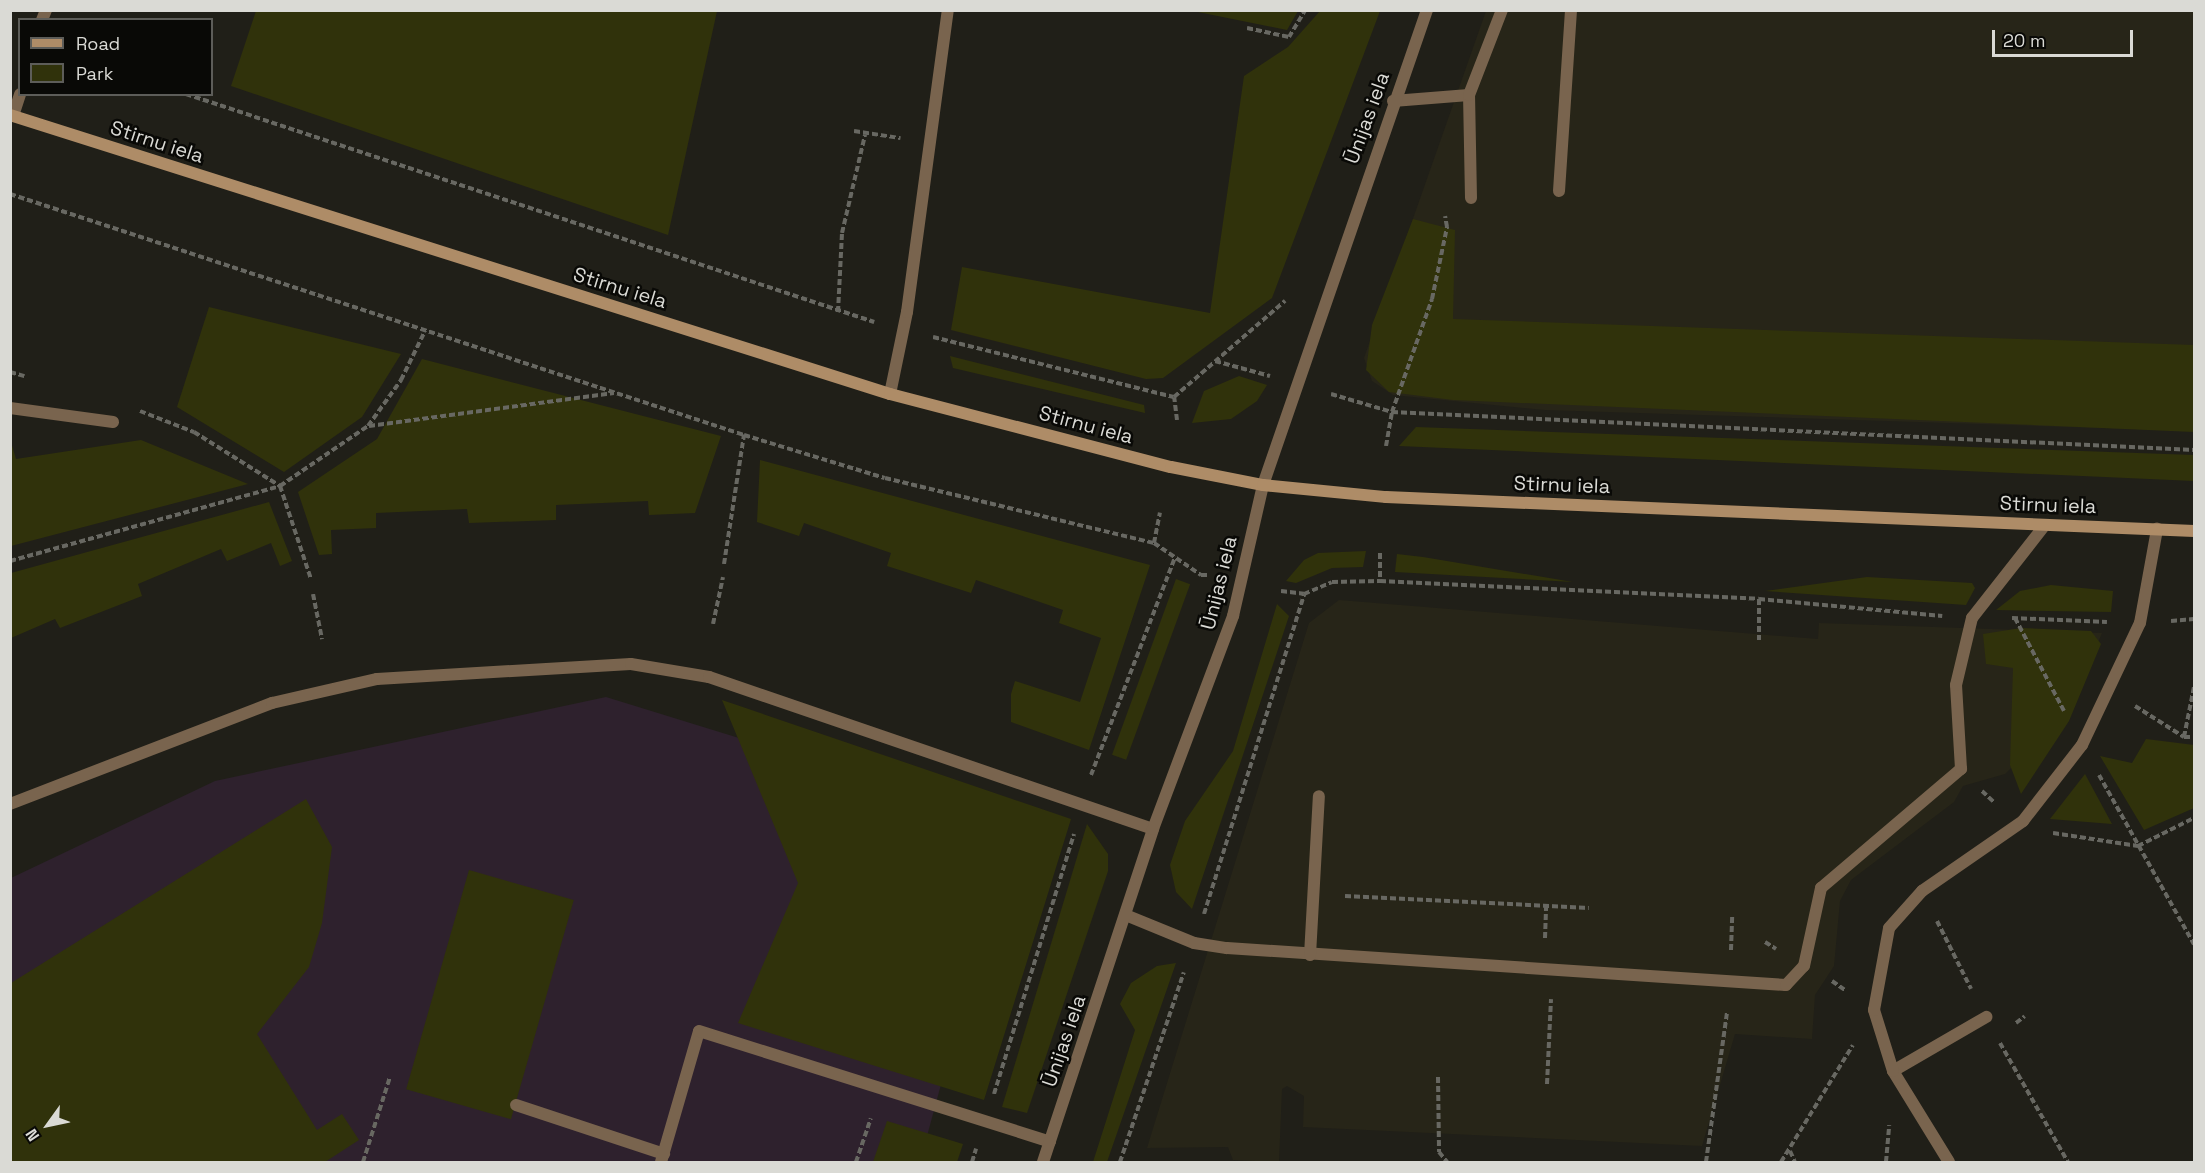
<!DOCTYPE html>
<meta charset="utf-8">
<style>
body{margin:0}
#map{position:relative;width:2205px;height:1173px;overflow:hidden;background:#201f18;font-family:"Space Grotesk",sans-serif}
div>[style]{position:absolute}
.built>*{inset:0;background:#272518}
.education>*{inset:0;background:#2e212d}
.green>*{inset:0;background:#30320b;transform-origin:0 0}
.path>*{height:4px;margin-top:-2px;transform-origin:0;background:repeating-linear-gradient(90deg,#686862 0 6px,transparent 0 9px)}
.lane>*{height:12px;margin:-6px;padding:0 6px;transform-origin:6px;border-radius:6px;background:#79644e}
.street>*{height:12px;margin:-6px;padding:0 6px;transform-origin:6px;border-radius:6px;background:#79644e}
.secondary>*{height:12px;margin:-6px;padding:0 6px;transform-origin:6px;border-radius:6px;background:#ae8c67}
span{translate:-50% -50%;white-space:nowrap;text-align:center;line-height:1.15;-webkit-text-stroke:5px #090906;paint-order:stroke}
.street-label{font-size:20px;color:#dadad5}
.frame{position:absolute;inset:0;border:12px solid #dadad5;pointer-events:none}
.legend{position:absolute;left:18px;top:18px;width:195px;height:78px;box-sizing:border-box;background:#090906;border:2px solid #5d5d59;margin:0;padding:8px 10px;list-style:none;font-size:18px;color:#dadad5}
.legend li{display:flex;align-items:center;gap:12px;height:30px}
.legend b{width:30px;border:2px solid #5d5d59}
.north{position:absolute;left:18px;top:1095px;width:60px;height:60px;-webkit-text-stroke:4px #090906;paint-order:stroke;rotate:237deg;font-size:16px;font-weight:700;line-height:24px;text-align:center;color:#dadad5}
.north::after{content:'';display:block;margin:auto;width:21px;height:27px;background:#dadad5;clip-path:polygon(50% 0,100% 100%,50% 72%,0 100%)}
.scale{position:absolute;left:1992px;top:30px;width:141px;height:27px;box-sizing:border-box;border:3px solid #dadad5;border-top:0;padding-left:8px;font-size:18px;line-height:21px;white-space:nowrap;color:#dadad5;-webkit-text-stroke:4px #090906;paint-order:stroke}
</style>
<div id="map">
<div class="built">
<div style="clip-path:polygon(1486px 11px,2194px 11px,2194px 431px,1545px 410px,1393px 395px,1372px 381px,1364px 358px)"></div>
<div style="clip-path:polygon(1339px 600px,1818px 639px,1819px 623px,2102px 633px,2069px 711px,2005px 774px,1963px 786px,1954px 802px,1851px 880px,1840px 901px,1834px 966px,1815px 995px,1812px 1039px,1735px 1034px,1702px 1146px,1303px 1127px,1304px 1096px,1287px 1086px,1282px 1089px,1279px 1162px,1233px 1160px,1228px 1147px,1147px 1148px,1309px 623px)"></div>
</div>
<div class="education">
<div style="clip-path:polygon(606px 697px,1012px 822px,920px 1162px,11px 1162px,11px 878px,215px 781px)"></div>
</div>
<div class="green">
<div style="clip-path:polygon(256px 11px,717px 11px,668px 235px,231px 86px)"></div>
<div style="clip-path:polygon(1193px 11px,1298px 11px,1287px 30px)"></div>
<div style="clip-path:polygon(1320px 11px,1380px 11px,1272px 298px,1163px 378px,1146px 379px,951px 330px,962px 267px,1210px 313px,1244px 76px,1288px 47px)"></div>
<div style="clip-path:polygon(1413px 219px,1455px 230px,1453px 319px,2194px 345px,2194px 432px,1453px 400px,1389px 392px,1366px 370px,1372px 325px)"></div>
<div style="clip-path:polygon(209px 307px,401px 354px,362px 417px,284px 472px,177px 407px)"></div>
<div style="clip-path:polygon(950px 356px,1144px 405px,1145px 413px,953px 368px)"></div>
<div style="clip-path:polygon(422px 359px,721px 436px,695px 513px,649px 515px,648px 501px,556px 505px,556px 520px,469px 523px,467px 509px,376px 513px,376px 528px,331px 530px,332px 554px,319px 555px,298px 492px,377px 439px)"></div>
<div style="clip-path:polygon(1239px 376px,1267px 385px,1257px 401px,1231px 419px,1192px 423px,1204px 391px)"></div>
<div style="clip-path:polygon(1416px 427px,2194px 455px,2194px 481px,1399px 446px)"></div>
<div style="clip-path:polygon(141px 440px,248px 484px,11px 546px,11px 442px,16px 459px)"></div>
<div style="clip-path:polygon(760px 460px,1150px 565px,1089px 750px,1011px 722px,1011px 694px,1015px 681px,1080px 702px,1101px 638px,1059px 623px,1063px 610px,976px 580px,971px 593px,887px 566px,891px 553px,804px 523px,799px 536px,757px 522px)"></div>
<div style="clip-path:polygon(269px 502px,292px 561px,280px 566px,271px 543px,227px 561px,221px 549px,138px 584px,142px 596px,60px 628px,55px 619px,11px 638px,11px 573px)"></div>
<div style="clip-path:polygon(1366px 551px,1363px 567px,1332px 568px,1296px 583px,1286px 581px,1304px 560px,1318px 553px)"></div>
<div style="clip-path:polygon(1397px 554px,1423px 557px,1573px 582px,1395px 572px)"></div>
<div style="clip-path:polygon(1867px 577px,1972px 583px,1975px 588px,1966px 605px,1765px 591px)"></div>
<div style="left:1176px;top:579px;width:15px;height:187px;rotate:20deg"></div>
<div style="clip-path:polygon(2051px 585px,2113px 591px,2111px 612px,1996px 610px,2020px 591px)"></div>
<div style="clip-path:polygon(1277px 604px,1289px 616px,1192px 909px,1176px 892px,1170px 865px,1185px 821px,1233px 751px)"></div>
<div style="clip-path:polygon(2021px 628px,2091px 631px,2101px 644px,2069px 721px,2021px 794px,2010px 765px,2013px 668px,1986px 664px,1983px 634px)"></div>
<div style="clip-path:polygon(722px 700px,1071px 819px,984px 1100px,738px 1023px,798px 883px)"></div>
<div style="clip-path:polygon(2146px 739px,2194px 745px,2194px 808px,2144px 830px,2100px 756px,2132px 763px)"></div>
<div style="clip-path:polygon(2085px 774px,2112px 824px,2050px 819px)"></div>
<div style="clip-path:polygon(306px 799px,332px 847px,322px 923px,309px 967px,257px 1034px,317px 1130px,342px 1114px,359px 1140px,325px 1162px,11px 1162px,11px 983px)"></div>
<div style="clip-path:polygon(1087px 824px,1108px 854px,1108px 871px,1027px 1113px,1002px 1107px)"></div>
<div style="left:469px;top:870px;width:109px;height:228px;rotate:16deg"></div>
<div style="clip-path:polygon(1176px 963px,1107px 1162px,1093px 1162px,1135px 1030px,1120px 1004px,1131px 983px,1157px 966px)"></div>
<div style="clip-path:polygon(887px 1121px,963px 1144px,957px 1162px,873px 1162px)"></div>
</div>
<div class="path">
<div style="left:1247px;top:28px;width:43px;rotate:12.1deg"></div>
<div style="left:1289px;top:37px;width:31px;rotate:-59deg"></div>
<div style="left:186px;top:94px;width:725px;rotate:18.33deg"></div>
<div style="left:854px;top:131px;width:47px;rotate:8.7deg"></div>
<div style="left:10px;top:194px;width:773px;rotate:18.18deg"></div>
<div style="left:744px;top:435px;width:147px;rotate:17deg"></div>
<div style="left:885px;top:478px;width:277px;rotate:13.6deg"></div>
<div style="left:1154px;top:543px;width:57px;rotate:34.2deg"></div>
<div style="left:1201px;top:575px;width:9px"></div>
<div style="left:838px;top:312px;width:79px;rotate:-87.1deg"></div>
<div style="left:842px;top:233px;width:101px;rotate:-76.8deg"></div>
<div style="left:933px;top:337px;width:248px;rotate:14deg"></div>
<div style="left:1215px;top:361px;width:57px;rotate:15.3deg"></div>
<div style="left:10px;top:372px;width:15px;rotate:16deg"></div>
<div style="left:1331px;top:394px;width:64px;rotate:16.4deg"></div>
<div style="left:1392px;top:412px;width:803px;rotate:2.71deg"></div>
<div style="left:140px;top:411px;width:58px;rotate:21.3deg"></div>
<div style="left:194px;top:432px;width:102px;rotate:32.1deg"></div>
<div style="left:280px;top:486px;width:98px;rotate:71.6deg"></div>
<div style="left:1177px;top:420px;width:23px;rotate:-97deg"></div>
<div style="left:1174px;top:397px;width:147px;rotate:-40.9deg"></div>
<div style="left:369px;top:426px;width:247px;rotate:-7.7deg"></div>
<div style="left:1386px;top:446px;width:35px;rotate:-80deg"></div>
<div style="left:1392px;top:412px;width:120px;rotate:-70.5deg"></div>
<div style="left:1432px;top:299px;width:74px;rotate:-78.2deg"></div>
<div style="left:1447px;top:227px;width:11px;rotate:-100deg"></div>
<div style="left:1154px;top:543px;width:31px;rotate:-79deg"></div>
<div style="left:1380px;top:553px;width:28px;rotate:90deg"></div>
<div style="left:10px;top:561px;width:280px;rotate:-15.5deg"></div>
<div style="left:280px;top:486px;width:107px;rotate:-34.3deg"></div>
<div style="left:368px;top:426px;width:57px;rotate:-54.3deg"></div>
<div style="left:401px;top:380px;width:55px;rotate:-63.9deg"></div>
<div style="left:724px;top:564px;width:131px;rotate:-81.2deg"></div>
<div style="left:1281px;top:591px;width:23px;rotate:7deg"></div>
<div style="left:1304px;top:594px;width:30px;rotate:-23deg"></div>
<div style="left:1332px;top:582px;width:48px;rotate:-1.2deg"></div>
<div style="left:1380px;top:581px;width:379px;rotate:2.7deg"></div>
<div style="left:1759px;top:599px;width:184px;rotate:5.3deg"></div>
<div style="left:313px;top:594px;width:46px;rotate:78.7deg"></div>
<div style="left:1759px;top:599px;width:41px;rotate:90deg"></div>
<div style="left:2012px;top:618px;width:95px;rotate:2.4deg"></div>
<div style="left:2015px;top:618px;width:105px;rotate:62.2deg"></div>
<div style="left:2171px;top:621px;width:23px;rotate:-5deg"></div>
<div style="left:713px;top:624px;width:48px;rotate:-78deg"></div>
<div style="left:2135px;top:706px;width:58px;rotate:32.3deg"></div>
<div style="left:2184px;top:737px;width:10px"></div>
<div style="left:2184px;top:737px;width:51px;rotate:-78.7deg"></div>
<div style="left:1091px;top:775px;width:234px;rotate:-68.9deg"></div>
<div style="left:2099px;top:775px;width:194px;rotate:60.7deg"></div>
<div style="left:1982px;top:791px;width:16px;rotate:43deg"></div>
<div style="left:2053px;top:833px;width:86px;rotate:8.7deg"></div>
<div style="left:2138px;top:846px;width:63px;rotate:-26.6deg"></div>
<div style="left:1345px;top:896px;width:244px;rotate:2.8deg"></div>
<div style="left:1204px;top:914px;width:335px;rotate:-72.6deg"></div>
<div style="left:1937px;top:921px;width:76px;rotate:63.4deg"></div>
<div style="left:1545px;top:938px;width:32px;rotate:-88deg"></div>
<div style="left:1765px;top:942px;width:13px;rotate:32deg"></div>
<div style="left:1731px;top:950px;width:35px;rotate:-88deg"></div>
<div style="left:1832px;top:981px;width:16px;rotate:35deg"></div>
<div style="left:2016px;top:1023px;width:11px;rotate:-38deg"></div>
<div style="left:2000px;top:1043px;width:137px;rotate:60.3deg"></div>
<div style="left:1438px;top:1077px;width:75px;rotate:89.2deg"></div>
<div style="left:1439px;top:1152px;width:13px;rotate:51deg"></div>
<div style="left:1547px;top:1084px;width:85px;rotate:-87.3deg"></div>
<div style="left:994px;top:1094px;width:272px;rotate:-72.9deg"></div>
<div style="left:1790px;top:1151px;width:12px;rotate:66deg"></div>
<div style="left:363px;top:1162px;width:89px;rotate:-72.4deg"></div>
<div style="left:856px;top:1162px;width:46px;rotate:-71.2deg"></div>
<div style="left:972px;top:1162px;width:14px;rotate:-73deg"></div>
<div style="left:1120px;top:1162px;width:200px;rotate:-71.4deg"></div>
<div style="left:1706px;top:1162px;width:151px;rotate:-82deg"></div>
<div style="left:1781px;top:1162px;width:137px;rotate:-58.4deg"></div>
<div style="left:1886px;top:1162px;width:37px;rotate:-85deg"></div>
</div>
<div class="lane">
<div style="left:42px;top:20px;width:11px;rotate:-68deg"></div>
<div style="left:1393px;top:101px;width:76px;rotate:-4.5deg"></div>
<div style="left:13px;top:116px;width:23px;rotate:-72deg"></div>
<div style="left:1559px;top:191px;width:181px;rotate:-86.2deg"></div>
<div style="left:1471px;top:198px;width:103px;rotate:-91.1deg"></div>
<div style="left:1469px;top:95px;width:91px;rotate:-68.8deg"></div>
<div style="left:10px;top:408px;width:104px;rotate:7.7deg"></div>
<div style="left:10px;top:804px;width:281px;rotate:-21.1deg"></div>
<div style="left:272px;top:703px;width:108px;rotate:-12.9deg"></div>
<div style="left:377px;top:679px;width:254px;rotate:-3.4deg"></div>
<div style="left:631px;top:664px;width:79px;rotate:9.5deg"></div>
<div style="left:709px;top:677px;width:469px;rotate:18.9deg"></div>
<div style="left:1128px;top:916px;width:71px;rotate:22.2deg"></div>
<div style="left:1194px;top:943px;width:33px;rotate:9deg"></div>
<div style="left:1227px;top:948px;width:560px;rotate:3.79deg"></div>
<div style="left:1786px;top:985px;width:26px;rotate:-47deg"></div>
<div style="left:1804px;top:966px;width:80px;rotate:-77.7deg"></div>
<div style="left:1821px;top:888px;width:184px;rotate:-40.4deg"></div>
<div style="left:1961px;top:769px;width:84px;rotate:-93.4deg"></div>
<div style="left:1956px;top:685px;width:69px;rotate:-76.6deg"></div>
<div style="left:1972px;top:618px;width:118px;rotate:-51.9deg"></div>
<div style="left:1310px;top:955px;width:159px;rotate:-86.8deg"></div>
<div style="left:1893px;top:1071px;width:108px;rotate:-30.1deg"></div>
<div style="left:516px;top:1105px;width:156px;rotate:18.3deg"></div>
<div style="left:661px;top:1162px;width:136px;rotate:-73.8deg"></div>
<div style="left:699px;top:1031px;width:368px;rotate:17.5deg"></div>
<div style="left:1949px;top:1162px;width:107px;rotate:-121.6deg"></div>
<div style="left:1893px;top:1071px;width:64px;rotate:-107.3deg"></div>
<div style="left:1874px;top:1010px;width:83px;rotate:-79.6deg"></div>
<div style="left:1889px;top:928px;width:50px;rotate:-48.3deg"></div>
<div style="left:1922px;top:891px;width:123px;rotate:-34.7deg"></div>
<div style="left:2023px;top:821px;width:96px;rotate:-52.2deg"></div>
<div style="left:2082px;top:745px;width:135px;rotate:-64.6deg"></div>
<div style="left:2140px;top:623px;width:96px;rotate:-79.7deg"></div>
</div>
<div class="street">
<div style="left:890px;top:394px;width:84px;rotate:-78.3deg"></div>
<div style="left:907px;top:312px;width:305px;rotate:-82.3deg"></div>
<div style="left:1043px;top:1162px;width:351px;rotate:-71.7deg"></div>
<div style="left:1153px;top:829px;width:228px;rotate:-69.4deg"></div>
<div style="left:1233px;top:616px;width:134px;rotate:-77.1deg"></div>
<div style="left:1263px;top:485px;width:503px;rotate:-70.95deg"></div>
</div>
<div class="secondary">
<div style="left:10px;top:115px;width:923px;rotate:17.59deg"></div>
<div style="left:890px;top:394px;width:290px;rotate:14.6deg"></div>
<div style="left:1171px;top:467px;width:94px;rotate:11.1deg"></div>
<div style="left:1263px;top:485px;width:124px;rotate:5.6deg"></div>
<div style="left:1386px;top:497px;width:809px;rotate:2.41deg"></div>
</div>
<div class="street-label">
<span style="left:1367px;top:118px;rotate:-70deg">Ūnijas iela</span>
<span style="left:157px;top:142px;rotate:18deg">Stirnu iela</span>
<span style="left:620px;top:288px;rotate:17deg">Stirnu iela</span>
<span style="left:1086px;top:425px;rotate:15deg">Stirnu iela</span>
<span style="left:1562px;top:485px;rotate:2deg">Stirnu iela</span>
<span style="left:2048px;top:505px;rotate:2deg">Stirnu iela</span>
<span style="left:1219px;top:583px;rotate:-76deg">Ūnijas iela</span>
<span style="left:1064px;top:1041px;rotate:-71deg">Ūnijas iela</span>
</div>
<div class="frame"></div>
<ul class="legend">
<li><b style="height:8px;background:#ae8c67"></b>Road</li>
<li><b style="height:16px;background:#30320b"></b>Park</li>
</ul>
<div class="north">N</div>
<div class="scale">20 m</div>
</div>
